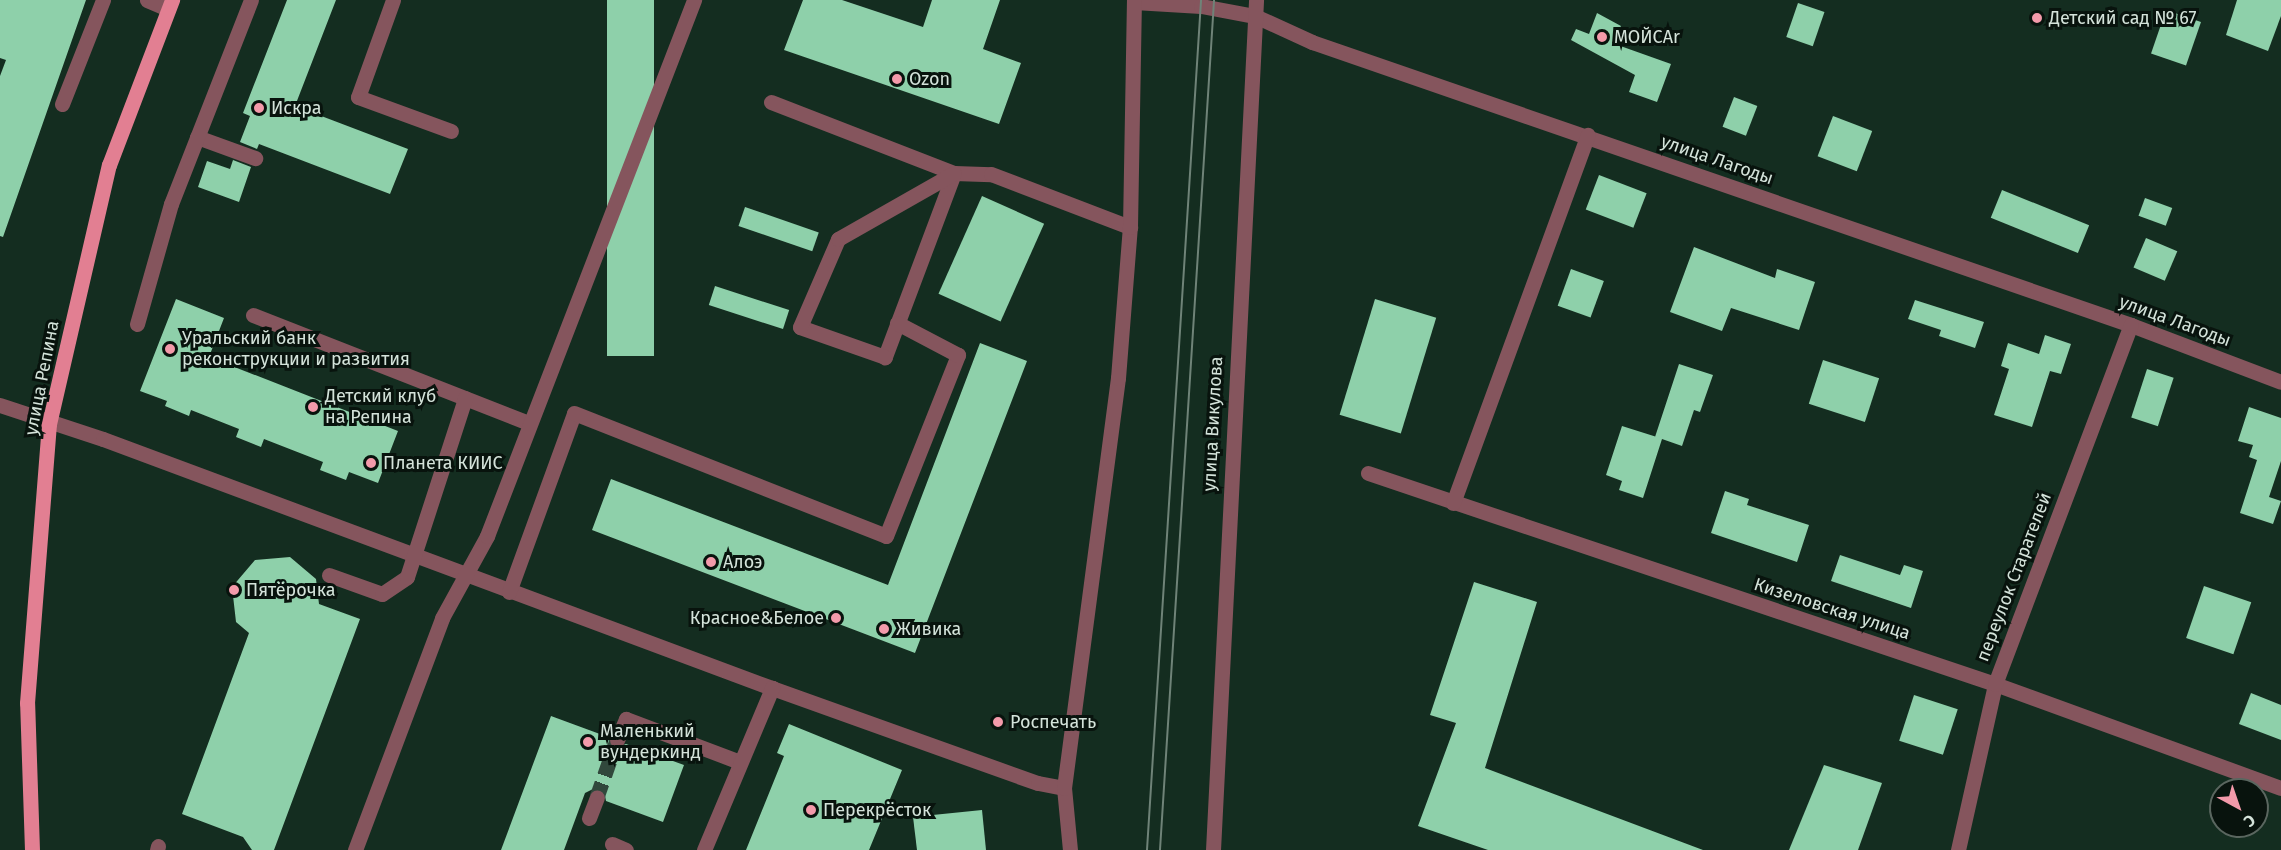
<!DOCTYPE html>
<meta charset="utf-8">
<style>
body{margin:0}
#map{position:relative;width:2281px;height:850px;overflow:hidden;background:#142d20;font-family:"Fira Sans",sans-serif}
div>[style]{position:absolute}
.building>*{inset:0;background:#8ed0aa;transform-origin:0 0}
.minor-tunnel>*{height:15px;margin-top:-7.5px;transform-origin:0;background:repeating-linear-gradient(90deg,#31483c 0 15px,transparent 0 23px)}
.minor>*{height:15px;margin:-7.5px;padding:0 7.5px;transform-origin:7.5px;border-radius:7.5px;background:#85555d}
.major>*{height:15px;margin:-7.5px;padding:0 7.5px;transform-origin:7.5px;border-radius:7.5px;background:#e27f92}
.tram>*{height:1.5px;margin:-0.75px;padding:0 0.75px;transform-origin:0.75px;border-radius:0.75px;background:#6f8378}
.dots>*{width:16px;height:16px;translate:-50% -50%;box-sizing:border-box;border:3px solid #08130d;border-radius:50%}
span{translate:-50% -50%;white-space:nowrap;text-align:center;line-height:1.15;-webkit-text-stroke:6px #08130d;paint-order:stroke}
.poi-label{font-size:18px;color:#d4e3da}
.left{translate:0 -50%;text-align:left}
.right{translate:-100% -50%;text-align:right}
.street-label{font-size:18px;color:#d4e3da}
.north{position:absolute;left:2209px;top:778px;width:60px;height:60px;box-sizing:border-box;background:#08130d;border:2px solid #5a665f;border-radius:50%;rotate:140deg;font-size:16px;font-weight:700;line-height:24px;text-align:center;color:#d4e3da}
.north::after{content:'';display:block;margin:auto;width:21px;height:27px;background:#f39aaa;clip-path:polygon(50% 0,100% 100%,50% 72%,0 100%)}
</style>
<div id="map">
<div class="building">
<div style="clip-path:polygon(0 0,86px 0,3px 237px,0 236px,0 76px,6px 60px,0 58px)"></div>
<div style="clip-path:polygon(287px 0,336px 0,295px 106px,408px 149px,390px 194px,259px 144px,257px 149px,240px 142px,250px 116px,243px 113px)"></div>
<div style="left:607px;top:0;width:47px;height:356px"></div>
<div style="clip-path:polygon(803px 0,842px 0,923px 27px,932px 0,1000px 0,983px 49px,1021px 63px,999px 124px,784px 50px)"></div>
<div style="clip-path:polygon(2237px 0,2281px 0,2281px 16px,2268px 51px,2226px 35px)"></div>
<div style="left:1798px;top:3px;width:28px;height:36px;rotate:19deg"></div>
<div style="left:2166px;top:10px;width:37px;height:46px;rotate:19deg"></div>
<div style="clip-path:polygon(1597px 13px,1621px 26px,1612px 43px,1671px 64px,1657px 102px,1629px 92px,1635px 75px,1571px 40px,1576px 29px,1589px 34px)"></div>
<div style="left:1734px;top:97px;width:25px;height:32px;rotate:21deg"></div>
<div style="left:1833px;top:116px;width:42px;height:43px;rotate:21deg"></div>
<div style="clip-path:polygon(233px 160px,251px 167px,239px 202px,198px 187px,207px 161px,230px 169px)"></div>
<div style="left:1599px;top:175px;width:51px;height:37px;rotate:21deg"></div>
<div style="left:2002px;top:190px;width:94px;height:30px;rotate:22deg"></div>
<div style="left:982px;top:196px;width:68px;height:107px;rotate:24deg"></div>
<div style="left:2145px;top:198px;width:29px;height:19px;rotate:20deg"></div>
<div style="left:745px;top:207px;width:78px;height:20px;rotate:19deg"></div>
<div style="left:2146px;top:238px;width:34px;height:32px;rotate:23deg"></div>
<div style="clip-path:polygon(1694px 247px,1775px 278px,1777px 269px,1815px 282px,1799px 330px,1731px 308px,1722px 331px,1670px 312px)"></div>
<div style="left:1571px;top:269px;width:35px;height:39px;rotate:20deg"></div>
<div style="left:715px;top:286px;width:78px;height:20px;rotate:18deg"></div>
<div style="clip-path:polygon(176px 299px,224px 318px,209px 357px,398px 431px,378px 483px,349px 472px,346px 480px,320px 470px,323px 462px,264px 439px,261px 447px,236px 437px,239px 429px,191px 410px,189px 416px,165px 406px,167px 401px,140px 391px)"></div>
<div style="left:1375px;top:299px;width:64px;height:121px;rotate:17deg"></div>
<div style="clip-path:polygon(1915px 300px,1984px 322px,1975px 348px,1939px 336px,1941px 330px,1908px 319px)"></div>
<div style="clip-path:polygon(2045px 335px,2071px 344px,2061px 374px,2050px 371px,2032px 427px,1994px 415px,2009px 369px,2001px 366px,2008px 343px,2039px 354px)"></div>
<div style="clip-path:polygon(980px 343px,1027px 361px,915px 653px,592px 530px,611px 479px,888px 585px)"></div>
<div style="left:1823px;top:360px;width:59px;height:46px;rotate:18deg"></div>
<div style="clip-path:polygon(1679px 364px,1713px 375px,1700px 412px,1694px 410px,1682px 446px,1662px 439px,1643px 498px,1619px 490px,1622px 481px,1606px 475px,1622px 426px,1660px 438px,1655px 437px)"></div>
<div style="left:2147px;top:369px;width:28px;height:51px;rotate:18deg"></div>
<div style="clip-path:polygon(2249px 407px,2281px 418px,2281px 461px,2269px 497px,2281px 501px,2273px 524px,2240px 513px,2257px 460px,2249px 457px,2253px 445px,2238px 441px)"></div>
<div style="clip-path:polygon(1725px 491px,1749px 499px,1747px 505px,1809px 525px,1797px 562px,1711px 533px)"></div>
<div style="clip-path:polygon(1840px 555px,1900px 575px,1904px 565px,1923px 571px,1911px 608px,1831px 581px)"></div>
<div style="clip-path:polygon(290px 557px,316px 579px,319px 604px,360px 619px,274px 850px,252px 850px,243px 837px,182px 814px,249px 633px,236px 622px,232px 587px,255px 560px)"></div>
<div style="clip-path:polygon(1474px 582px,1537px 602px,1485px 768px,1703px 850px,1488px 850px,1418px 826px,1456px 723px,1430px 715px)"></div>
<div style="left:2204px;top:586px;width:50px;height:55px;rotate:19deg"></div>
<div style="clip-path:polygon(2251px 693px,2281px 705px,2281px 740px,2239px 724px)"></div>
<div style="left:1914px;top:695px;width:46px;height:48px;rotate:18deg"></div>
<div style="clip-path:polygon(551px 716px,608px 737px,614px 749px,626px 744px,684px 765px,663px 822px,606px 801px,604px 790px,595px 788px,585px 793px,564px 850px,501px 850px)"></div>
<div style="clip-path:polygon(789px 724px,902px 770px,869px 850px,746px 850px,784px 756px,777px 753px)"></div>
<div style="clip-path:polygon(1824px 765px,1882px 783px,1858px 850px,1789px 850px)"></div>
<div style="clip-path:polygon(982px 810px,986px 850px,917px 850px,913px 817px)"></div>
</div>
<div class="minor-tunnel">
<div style="left:597px;top:797px;width:60px;rotate:-70.7deg"></div>
</div>
<div class="minor">
<div style="left:147px;top:0;width:23px;rotate:23deg"></div>
<div style="left:393px;top:0;width:103px;rotate:109.8deg"></div>
<div style="left:358px;top:97px;width:99px;rotate:20.1deg"></div>
<div style="left:1134px;top:2px;width:67px;rotate:3.4deg"></div>
<div style="left:1201px;top:6px;width:55px;rotate:10.5deg"></div>
<div style="left:1255px;top:16px;width:63px;rotate:24.5deg"></div>
<div style="left:1312px;top:42px;width:867px;rotate:19.06deg"></div>
<div style="left:2131px;top:325px;width:160px;rotate:20.8deg"></div>
<div style="left:771px;top:102px;width:196px;rotate:21.2deg"></div>
<div style="left:954px;top:173px;width:37px;rotate:2deg"></div>
<div style="left:991px;top:174px;width:149px;rotate:20.9deg"></div>
<div style="left:62px;top:104px;width:112px;rotate:-68.5deg"></div>
<div style="left:197px;top:137px;width:62px;rotate:19.9deg"></div>
<div style="left:954px;top:173px;width:197px;rotate:110.6deg"></div>
<div style="left:885px;top:357px;width:90px;rotate:-160.6deg"></div>
<div style="left:800px;top:327px;width:96px;rotate:-66.6deg"></div>
<div style="left:838px;top:239px;width:133px;rotate:-29.6deg"></div>
<div style="left:253px;top:315px;width:296px;rotate:21.4deg"></div>
<div style="left:137px;top:324px;width:125px;rotate:-74.2deg"></div>
<div style="left:171px;top:204px;width:219px;rotate:-68.6deg"></div>
<div style="left:0;top:405px;width:108px;rotate:18.3deg"></div>
<div style="left:103px;top:439px;width:714px;rotate:20.42deg"></div>
<div style="left:772px;top:688px;width:282px;rotate:19.7deg"></div>
<div style="left:1038px;top:783px;width:26px;rotate:11deg"></div>
<div style="left:1368px;top:473px;width:662px;rotate:18.6deg"></div>
<div style="left:1995px;top:684px;width:304px;rotate:20deg"></div>
<div style="left:1453px;top:503px;width:392px;rotate:-69.9deg"></div>
<div style="left:329px;top:575px;width:56px;rotate:19.7deg"></div>
<div style="left:382px;top:594px;width:30px;rotate:-34deg"></div>
<div style="left:407px;top:577px;width:188px;rotate:-72deg"></div>
<div style="left:509px;top:592px;width:190px;rotate:-70deg"></div>
<div style="left:574px;top:413px;width:335px;rotate:21.5deg"></div>
<div style="left:886px;top:536px;width:195px;rotate:-68.3deg"></div>
<div style="left:958px;top:355px;width:69px;rotate:-152.3deg"></div>
<div style="left:617px;top:740px;width:23px;rotate:-67deg"></div>
<div style="left:626px;top:719px;width:122px;rotate:20.7deg"></div>
<div style="left:589px;top:818px;width:22px;rotate:-69deg"></div>
<div style="left:612px;top:844px;width:15px;rotate:23deg"></div>
<div style="left:157px;top:850px;width:4px;rotate:-76deg"></div>
<div style="left:355px;top:850px;width:248px;rotate:-69.4deg"></div>
<div style="left:442px;top:618px;width:94px;rotate:-61.2deg"></div>
<div style="left:487px;top:536px;width:575px;rotate:-68.88deg"></div>
<div style="left:704px;top:850px;width:176px;rotate:-67.2deg"></div>
<div style="left:1070px;top:850px;width:62px;rotate:-95.5deg"></div>
<div style="left:1064px;top:788px;width:414px;rotate:-82.5deg"></div>
<div style="left:1118px;top:378px;width:151px;rotate:-85.5deg"></div>
<div style="left:1130px;top:227px;width:227px;rotate:-89deg"></div>
<div style="left:1213px;top:850px;width:851px;rotate:-87.1deg"></div>
<div style="left:1958px;top:850px;width:170px;rotate:-77.4deg"></div>
<div style="left:1995px;top:684px;width:384px;rotate:-69.3deg"></div>
</div>
<div class="major">
<div style="left:32px;top:850px;width:147px;rotate:-91.9deg"></div>
<div style="left:27px;top:703px;width:280px;rotate:-85.5deg"></div>
<div style="left:49px;top:424px;width:266px;rotate:-77deg"></div>
<div style="left:109px;top:165px;width:177px;rotate:-69.1deg"></div>
</div>
<div class="tram">
<div style="left:1147px;top:850px;width:852px;rotate:-86.36deg"></div>
<div style="left:1160px;top:850px;width:852px;rotate:-86.36deg"></div>
</div>
<div class="dots">
<div style="left:2037px;top:18px;background:#f39aaa"></div>
<div style="left:1602px;top:37px;background:#f39aaa"></div>
<div style="left:897px;top:79px;background:#f39aaa"></div>
<div style="left:259px;top:108px;background:#f39aaa"></div>
<div style="left:170px;top:349px;background:#f39aaa"></div>
<div style="left:313px;top:407px;background:#f39aaa"></div>
<div style="left:371px;top:463px;background:#f39aaa"></div>
<div style="left:711px;top:562px;background:#f39aaa"></div>
<div style="left:234px;top:590px;background:#f39aaa"></div>
<div style="left:836px;top:618px;background:#f39aaa"></div>
<div style="left:884px;top:629px;background:#f39aaa"></div>
<div style="left:998px;top:722px;background:#f39aaa"></div>
<div style="left:588px;top:742px;background:#f39aaa"></div>
<div style="left:811px;top:810px;background:#f39aaa"></div>
</div>
<div class="poi-label">
<span class="left" style="left:2049px;top:18px">Детский сад № 67</span>
<span class="left" style="left:1614px;top:37px">МОЙCAr</span>
<span class="left" style="left:909px;top:79px">Ozon</span>
<span class="left" style="left:271px;top:108px">Искра</span>
<span class="left" style="left:182px;top:349px">Уральский банк<br>реконструкции и развития</span>
<span class="left" style="left:325px;top:407px">Детский клуб<br>на Репина</span>
<span class="left" style="left:383px;top:463px">Планета КИИС</span>
<span class="left" style="left:723px;top:562px">Алоэ</span>
<span class="left" style="left:246px;top:590px">Пятёрочка</span>
<span class="right" style="left:824px;top:618px">Красное&amp;Белое</span>
<span class="left" style="left:896px;top:629px">Живика</span>
<span class="left" style="left:1010px;top:722px">Роспечать</span>
<span class="left" style="left:600px;top:742px">Маленький<br>вундеркинд</span>
<span class="left" style="left:823px;top:810px">Перекрёсток</span>
</div>
<div class="street-label">
<span style="left:1717px;top:160px;rotate:19deg">улица Лагоды</span>
<span style="left:2175px;top:321px;rotate:20deg">улица Лагоды</span>
<span style="left:42px;top:378px;rotate:-79deg">улица Репина</span>
<span style="left:1213px;top:424px;rotate:-87deg">улица Викулова</span>
<span style="left:2014px;top:577px;rotate:-69deg">переулок Старателей</span>
<span style="left:1832px;top:609px;rotate:18deg">Кизеловская улица</span>
</div>
<div class="north">С</div>
</div>
